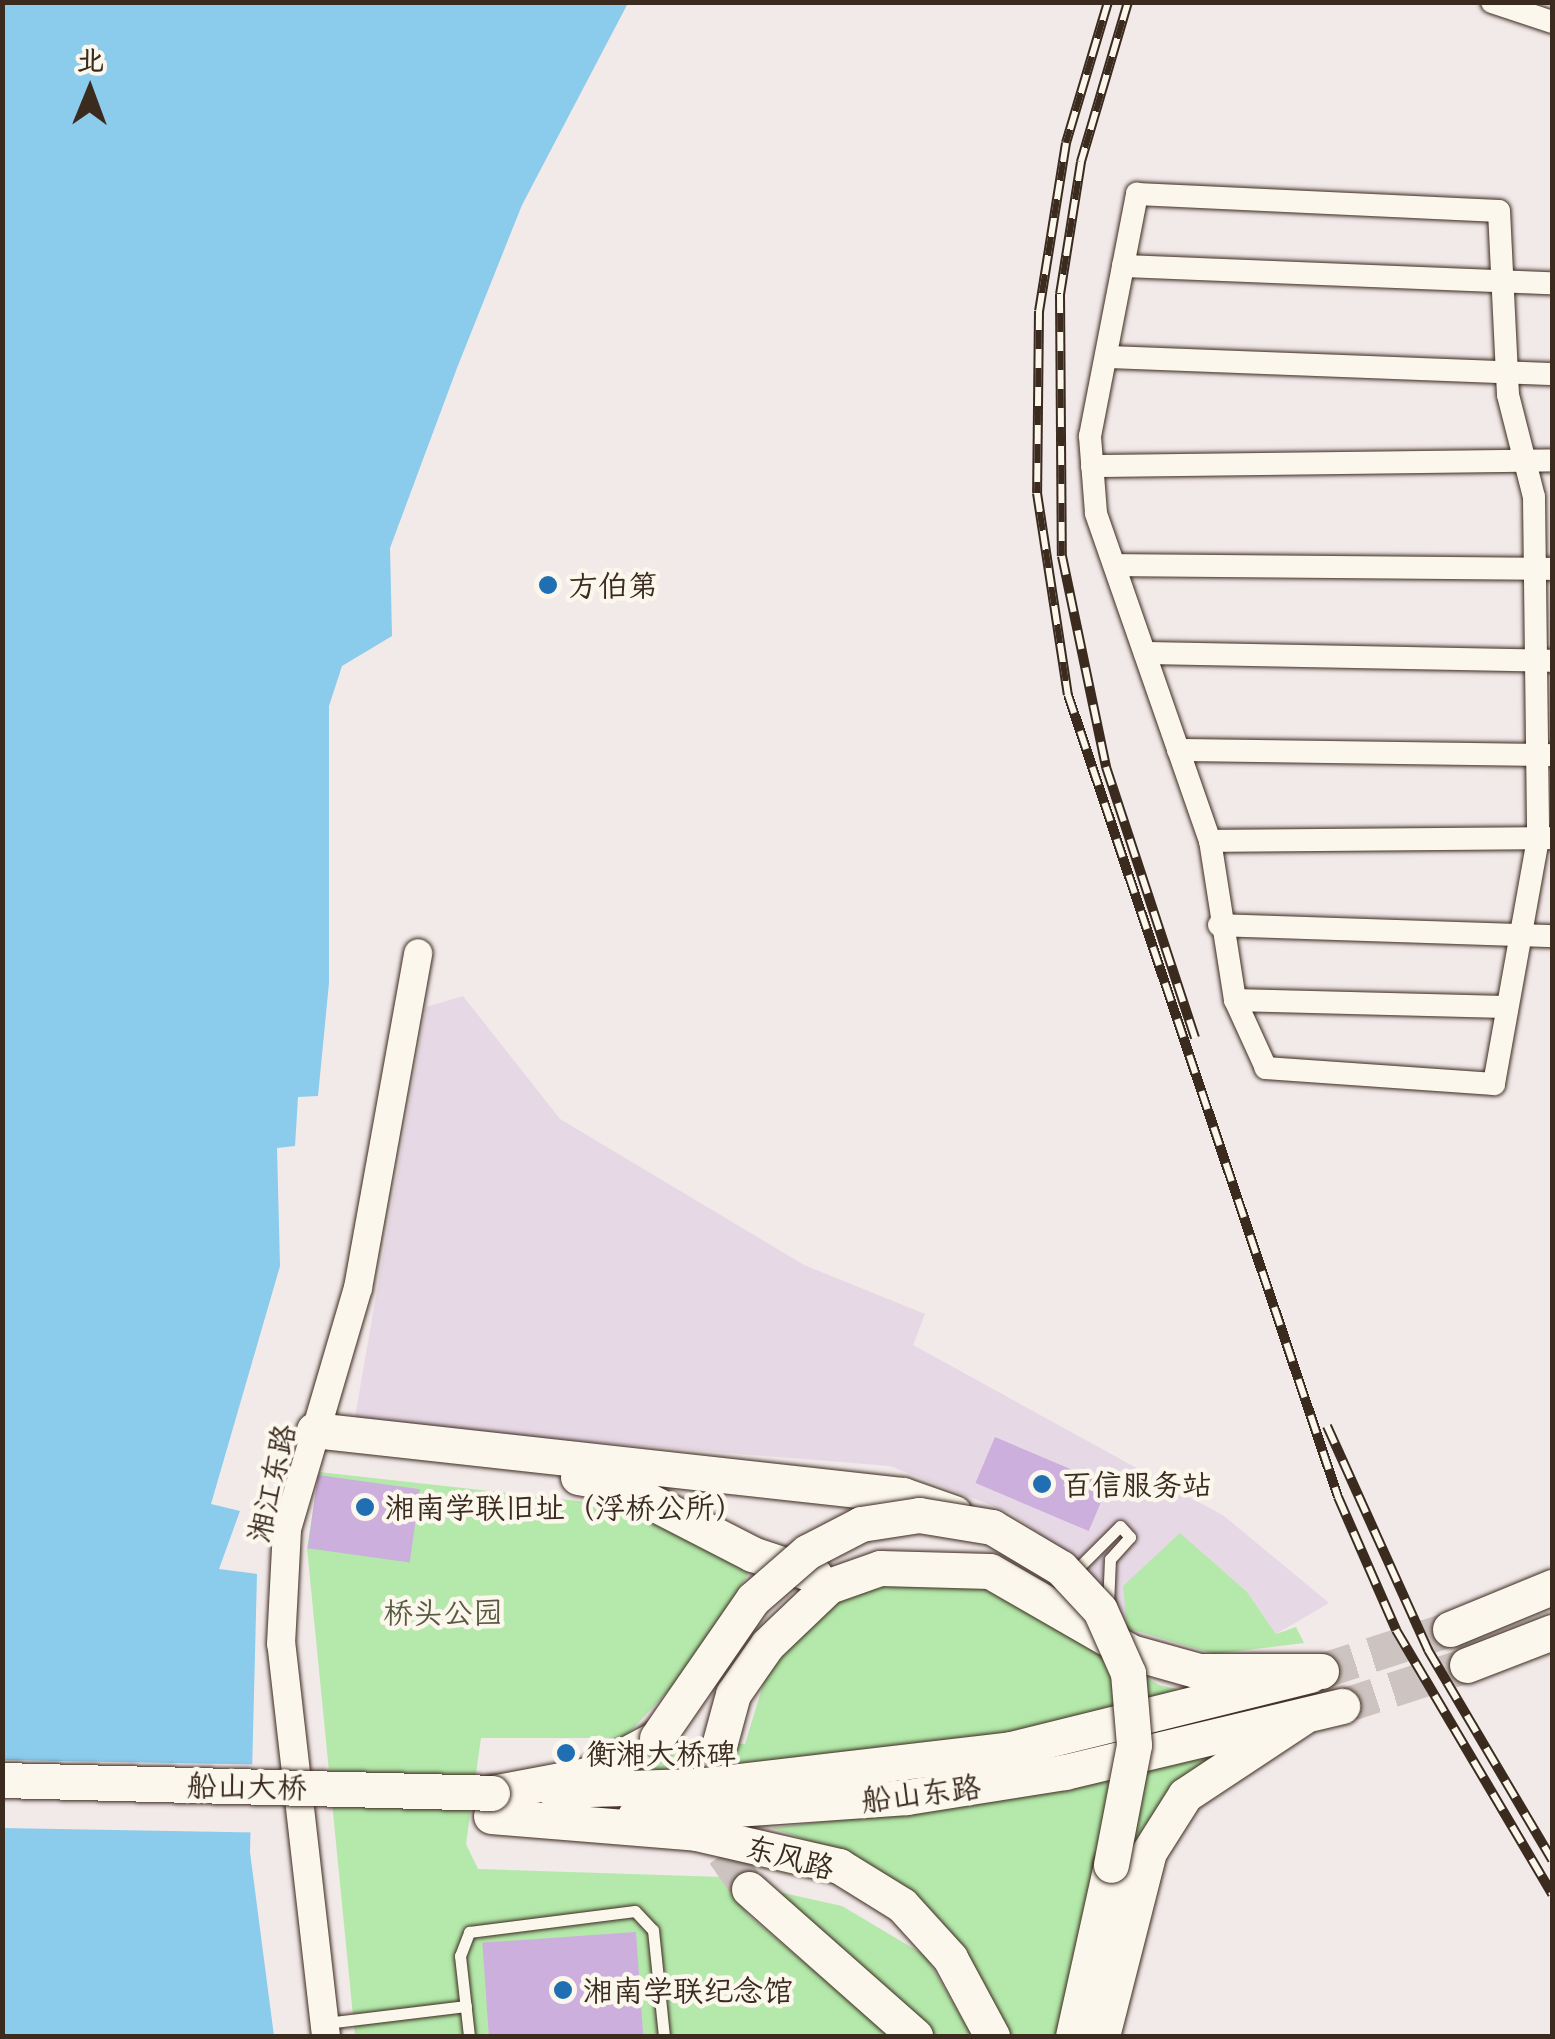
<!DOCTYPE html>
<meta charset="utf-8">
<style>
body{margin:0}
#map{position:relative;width:1555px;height:2039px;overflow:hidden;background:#f2e9e9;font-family:"Patrick Hand","LXGW WenKai TC",sans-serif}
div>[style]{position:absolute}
.built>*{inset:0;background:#e7d8e5}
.green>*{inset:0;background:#b4e9ab}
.water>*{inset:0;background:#8bcbec}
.pier>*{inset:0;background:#f2e9e9;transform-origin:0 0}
.building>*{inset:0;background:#ccafdc;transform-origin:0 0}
.primary-tunnel>*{height:35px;margin-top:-17.5px;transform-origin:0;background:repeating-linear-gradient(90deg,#cdc3c0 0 35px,transparent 0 53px)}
.trunk-tunnel>*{height:35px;margin-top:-17.5px;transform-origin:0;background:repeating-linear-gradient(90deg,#cdc3c0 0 35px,transparent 0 53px)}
.roads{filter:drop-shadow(0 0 2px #3b2a1e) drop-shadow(0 0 2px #3b2a1e)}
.service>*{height:11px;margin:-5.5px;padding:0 5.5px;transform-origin:5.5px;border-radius:5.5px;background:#fbf7ec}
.minor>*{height:22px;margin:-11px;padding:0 11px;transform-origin:11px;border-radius:11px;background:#fbf7ec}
.tertiary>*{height:28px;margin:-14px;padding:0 14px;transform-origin:14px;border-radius:14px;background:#fbf7ec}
.primary>*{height:35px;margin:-17.5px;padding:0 17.5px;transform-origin:17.5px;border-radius:17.5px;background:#fbf7ec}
.trunk>*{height:35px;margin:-17.5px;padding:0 17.5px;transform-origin:17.5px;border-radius:17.5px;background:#fbf7ec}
.rail>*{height:10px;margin-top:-5px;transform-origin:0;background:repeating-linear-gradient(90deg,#fbf7ec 0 19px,#3b2a1e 0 38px);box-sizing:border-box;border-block:2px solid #3b2a1e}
.bridges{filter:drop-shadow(0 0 2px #3b2a1e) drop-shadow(0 0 2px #3b2a1e)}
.trunk-bridge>*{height:35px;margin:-17.5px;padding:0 17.5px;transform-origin:17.5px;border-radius:17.5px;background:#fbf7ec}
.dots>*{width:28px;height:28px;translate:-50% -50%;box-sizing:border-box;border:5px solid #fbf7ec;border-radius:50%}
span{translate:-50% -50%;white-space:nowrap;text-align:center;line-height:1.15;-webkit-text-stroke:9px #fbf7ec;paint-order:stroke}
.poi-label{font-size:30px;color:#3b2a1e}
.left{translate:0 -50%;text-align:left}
.street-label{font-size:30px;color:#3b2a1e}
.park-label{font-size:30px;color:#595a41}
.frame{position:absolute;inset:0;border:5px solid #3b2a1e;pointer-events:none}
.north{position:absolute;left:40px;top:40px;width:100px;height:100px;-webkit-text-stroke:8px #fbf7ec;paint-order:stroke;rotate:1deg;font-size:28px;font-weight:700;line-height:40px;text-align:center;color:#3b2a1e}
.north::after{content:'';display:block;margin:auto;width:35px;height:45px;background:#3b2a1e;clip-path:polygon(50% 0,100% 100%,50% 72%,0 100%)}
</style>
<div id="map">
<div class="built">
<div style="clip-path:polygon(463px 996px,560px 1119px,804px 1265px,925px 1314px,913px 1345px,1224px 1516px,1329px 1603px,1276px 1634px,1247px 1592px,1127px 1628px,1057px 1547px,1011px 1513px,890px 1466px,354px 1423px,426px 1007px)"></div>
</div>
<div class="green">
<div style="clip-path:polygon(319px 1472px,623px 1506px,749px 1573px,685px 1673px,624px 1738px,481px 1738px,466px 1844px,478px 1869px,723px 1877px,748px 1915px,892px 2036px,355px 2036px,307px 1548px)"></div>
<div style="clip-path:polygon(1180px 1533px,1247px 1592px,1276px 1634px,1296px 1627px,1304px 1643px,1214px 1654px,1127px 1628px,1123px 1586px)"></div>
<div style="clip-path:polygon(885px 1583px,992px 1584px,1159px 1685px,1185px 1691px,1058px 1725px,804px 1764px,639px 1772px,676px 1742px,745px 1744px,766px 1675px,796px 1635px,841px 1599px)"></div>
<div style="clip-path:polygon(1218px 1747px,1144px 1826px,1059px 2036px,1002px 2036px,855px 1857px,772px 1828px,918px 1810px)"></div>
<div style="clip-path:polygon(761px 1888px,842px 1906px,926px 1956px,972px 2036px,934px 2036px)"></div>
</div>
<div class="water">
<div style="clip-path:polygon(3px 3px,628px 3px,522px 205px,457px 368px,390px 548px,392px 636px,342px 666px,329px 706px,329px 983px,318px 1096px,298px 1097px,295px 1146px,277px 1148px,280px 1266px,211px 1504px,240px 1511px,219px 1569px,257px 1574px,250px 1852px,274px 2036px,3px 2036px)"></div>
</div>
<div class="pier">
<div style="left:3px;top:1760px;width:253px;height:68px;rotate:1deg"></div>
</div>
<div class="building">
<div style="left:995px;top:1437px;width:123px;height:50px;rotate:23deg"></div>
<div style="left:318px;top:1475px;width:103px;height:74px;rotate:8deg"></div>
<div style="left:636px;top:1932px;width:104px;height:154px;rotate:86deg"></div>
</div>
<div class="primary-tunnel">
<div style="left:1321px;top:1671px;width:136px;rotate:-18deg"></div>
<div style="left:1342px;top:1706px;width:132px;rotate:-18.2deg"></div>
</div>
<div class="trunk-tunnel">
<div style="left:720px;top:1742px;width:111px;rotate:87.9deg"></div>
<div style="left:724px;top:1853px;width:44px;rotate:55.2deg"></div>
</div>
<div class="roads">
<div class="service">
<div style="left:1073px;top:1573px;width:66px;rotate:-45deg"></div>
<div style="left:1120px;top:1526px;width:15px;rotate:48deg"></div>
<div style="left:1130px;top:1537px;width:30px;rotate:132deg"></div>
<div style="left:1110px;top:1559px;width:45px;rotate:92.5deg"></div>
<div style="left:326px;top:2023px;width:141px;rotate:-6.9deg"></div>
<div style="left:469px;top:2036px;width:81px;rotate:-96.4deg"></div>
<div style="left:460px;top:1956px;width:26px;rotate:-69deg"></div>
<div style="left:469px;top:1932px;width:167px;rotate:-7.2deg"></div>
<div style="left:635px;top:1911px;width:26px;rotate:47deg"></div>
<div style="left:653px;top:1930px;width:107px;rotate:84.1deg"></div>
</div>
<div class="minor">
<div style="left:1492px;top:2px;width:63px;rotate:18.4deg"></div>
<div style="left:1137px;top:194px;width:362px;rotate:2.7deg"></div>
<div style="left:1499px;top:211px;width:184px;rotate:87.2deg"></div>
<div style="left:1508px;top:395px;width:105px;rotate:75.7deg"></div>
<div style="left:1534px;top:497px;width:342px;rotate:89.3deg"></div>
<div style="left:1538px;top:839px;width:249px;rotate:100.2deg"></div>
<div style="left:1494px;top:1084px;width:229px;rotate:-176deg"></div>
<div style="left:1266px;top:1068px;width:75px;rotate:-114.5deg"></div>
<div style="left:1235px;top:1000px;width:161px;rotate:-98.9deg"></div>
<div style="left:1210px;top:841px;width:347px;rotate:-109.2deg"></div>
<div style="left:1096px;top:513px;width:77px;rotate:-94.5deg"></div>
<div style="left:1090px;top:436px;width:247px;rotate:-79deg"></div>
<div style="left:1123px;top:266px;width:429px;rotate:2.3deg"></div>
<div style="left:1107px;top:357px;width:445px;rotate:2.2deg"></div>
<div style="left:1092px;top:466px;width:460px;rotate:-0.7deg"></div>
<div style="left:1115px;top:565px;width:437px;rotate:0.5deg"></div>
<div style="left:1145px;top:653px;width:407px;rotate:1.1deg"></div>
<div style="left:1178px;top:750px;width:372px;rotate:0.8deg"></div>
<div style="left:1210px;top:841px;width:341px;rotate:-0.5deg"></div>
<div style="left:1219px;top:925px;width:333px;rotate:1.9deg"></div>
<div style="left:1235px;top:1000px;width:269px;rotate:1.5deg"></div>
</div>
<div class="tertiary">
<div style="left:326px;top:2036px;width:395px;rotate:-96.5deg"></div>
<div style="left:281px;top:1644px;width:115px;rotate:-87deg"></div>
<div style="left:287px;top:1529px;width:251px;rotate:-73.6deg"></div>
<div style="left:358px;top:1288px;width:340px;rotate:-79.8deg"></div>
</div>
<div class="primary">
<div style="left:1450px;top:1629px;width:110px;rotate:-22.4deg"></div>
<div style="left:1467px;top:1665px;width:91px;rotate:-21.2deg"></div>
<div style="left:554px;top:1790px;width:143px;rotate:-1.6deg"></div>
<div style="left:697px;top:1786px;width:316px;rotate:-6.7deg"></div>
<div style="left:1011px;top:1749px;width:308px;rotate:-13.9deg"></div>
<div style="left:635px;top:1816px;width:273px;rotate:-4deg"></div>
<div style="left:907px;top:1797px;width:160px;rotate:-9deg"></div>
<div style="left:1065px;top:1772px;width:285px;rotate:-13.4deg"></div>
</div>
<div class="trunk">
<div style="left:314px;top:1430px;width:593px;rotate:6.3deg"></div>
<div style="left:903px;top:1495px;width:54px;rotate:19.4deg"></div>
<div style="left:578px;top:1477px;width:39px;rotate:10deg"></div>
<div style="left:616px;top:1484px;width:153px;rotate:27.2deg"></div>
<div style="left:752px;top:1554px;width:66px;rotate:18.4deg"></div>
<div style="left:720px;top:1742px;width:50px;rotate:-74.8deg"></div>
<div style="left:733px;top:1694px;width:60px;rotate:-55.2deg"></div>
<div style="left:767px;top:1645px;width:86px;rotate:-43.6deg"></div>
<div style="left:829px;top:1586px;width:54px;rotate:-19.4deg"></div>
<div style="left:880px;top:1568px;width:110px;rotate:1.6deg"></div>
<div style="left:990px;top:1571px;width:163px;rotate:29.9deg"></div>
<div style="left:1131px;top:1652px;width:71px;rotate:15.6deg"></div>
<div style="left:1199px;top:1671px;width:122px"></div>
<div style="left:492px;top:1793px;width:97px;rotate:-10.7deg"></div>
<div style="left:587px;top:1775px;width:79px;rotate:-27.9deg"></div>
<div style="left:491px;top:1816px;width:206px;rotate:4.7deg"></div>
<div style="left:696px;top:1833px;width:147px;rotate:13deg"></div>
<div style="left:839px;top:1866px;width:74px;rotate:31.8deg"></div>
<div style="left:902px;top:1905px;width:72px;rotate:47.8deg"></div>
<div style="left:950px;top:1958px;width:89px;rotate:61.7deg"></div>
<div style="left:749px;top:1889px;width:222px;rotate:41.5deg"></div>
<div style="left:1073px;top:2036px;width:175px;rotate:-77.5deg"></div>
<div style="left:1102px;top:2036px;width:190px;rotate:-75.7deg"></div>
<div style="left:1149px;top:1852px;width:67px;rotate:-57.7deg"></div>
<div style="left:1185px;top:1795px;width:141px;rotate:-33.5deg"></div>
</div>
</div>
<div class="rail">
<div style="left:1108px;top:2px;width:147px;rotate:106.6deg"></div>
<div style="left:1066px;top:143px;width:170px;rotate:99.1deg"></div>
<div style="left:1039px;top:311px;width:182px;rotate:90.6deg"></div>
<div style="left:1037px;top:493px;width:204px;rotate:81.3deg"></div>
<div style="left:1068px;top:695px;width:846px;rotate:71.39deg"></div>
<div style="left:1338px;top:1497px;width:145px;rotate:66.4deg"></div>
<div style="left:1396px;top:1630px;width:307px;rotate:59.4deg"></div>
<div style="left:1128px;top:2px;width:167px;rotate:106.4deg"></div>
<div style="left:1081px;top:162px;width:134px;rotate:99deg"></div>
<div style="left:1060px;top:294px;width:262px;rotate:89.6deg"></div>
<div style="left:1062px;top:556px;width:216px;rotate:78.2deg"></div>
<div style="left:1106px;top:767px;width:285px;rotate:71.8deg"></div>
<div style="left:1327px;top:1426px;width:246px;rotate:65.7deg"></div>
<div style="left:1428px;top:1650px;width:244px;rotate:59.4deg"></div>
</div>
<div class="bridges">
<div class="trunk-bridge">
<div style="left:657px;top:1738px;width:169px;rotate:-55.4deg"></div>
<div style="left:753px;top:1599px;width:72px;rotate:-41deg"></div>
<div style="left:807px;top:1552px;width:61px;rotate:-27.4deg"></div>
<div style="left:861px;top:1524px;width:59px;rotate:-8.8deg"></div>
<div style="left:919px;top:1515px;width:74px;rotate:9.3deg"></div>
<div style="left:992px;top:1527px;width:80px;rotate:30.7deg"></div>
<div style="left:1061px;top:1568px;width:57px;rotate:47.1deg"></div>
<div style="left:1100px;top:1610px;width:69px;rotate:66deg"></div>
<div style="left:1128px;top:1673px;width:72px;rotate:85.2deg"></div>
<div style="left:1134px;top:1745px;width:122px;rotate:100.9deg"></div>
<div style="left:2px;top:1780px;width:490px;rotate:1.5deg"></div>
</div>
</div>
<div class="dots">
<div style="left:548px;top:585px;background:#1f6fb2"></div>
<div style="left:1042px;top:1484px;background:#1f6fb2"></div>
<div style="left:365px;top:1507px;background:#1f6fb2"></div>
<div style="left:566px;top:1753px;background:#1f6fb2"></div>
<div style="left:563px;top:1990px;background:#1f6fb2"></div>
</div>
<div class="poi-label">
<span class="left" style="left:568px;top:585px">方伯第</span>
<span class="left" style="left:1062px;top:1484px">百信服务站</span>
<span class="left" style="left:385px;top:1507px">湘南学联旧址（浮桥公所）</span>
<span class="left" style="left:586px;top:1753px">衡湘大桥碑</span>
<span class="left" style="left:583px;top:1990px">湘南学联纪念馆</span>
</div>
<div class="street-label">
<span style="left:271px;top:1483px;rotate:-77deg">湘江东路</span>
<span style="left:247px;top:1786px;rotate:1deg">船山大桥</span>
<span style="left:921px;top:1793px;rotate:-7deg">船山东路</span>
<span style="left:790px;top:1857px;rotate:15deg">东风路</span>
</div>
<div class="park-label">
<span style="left:443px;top:1612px">桥头公园</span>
</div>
<div class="frame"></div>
<div class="north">北</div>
</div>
